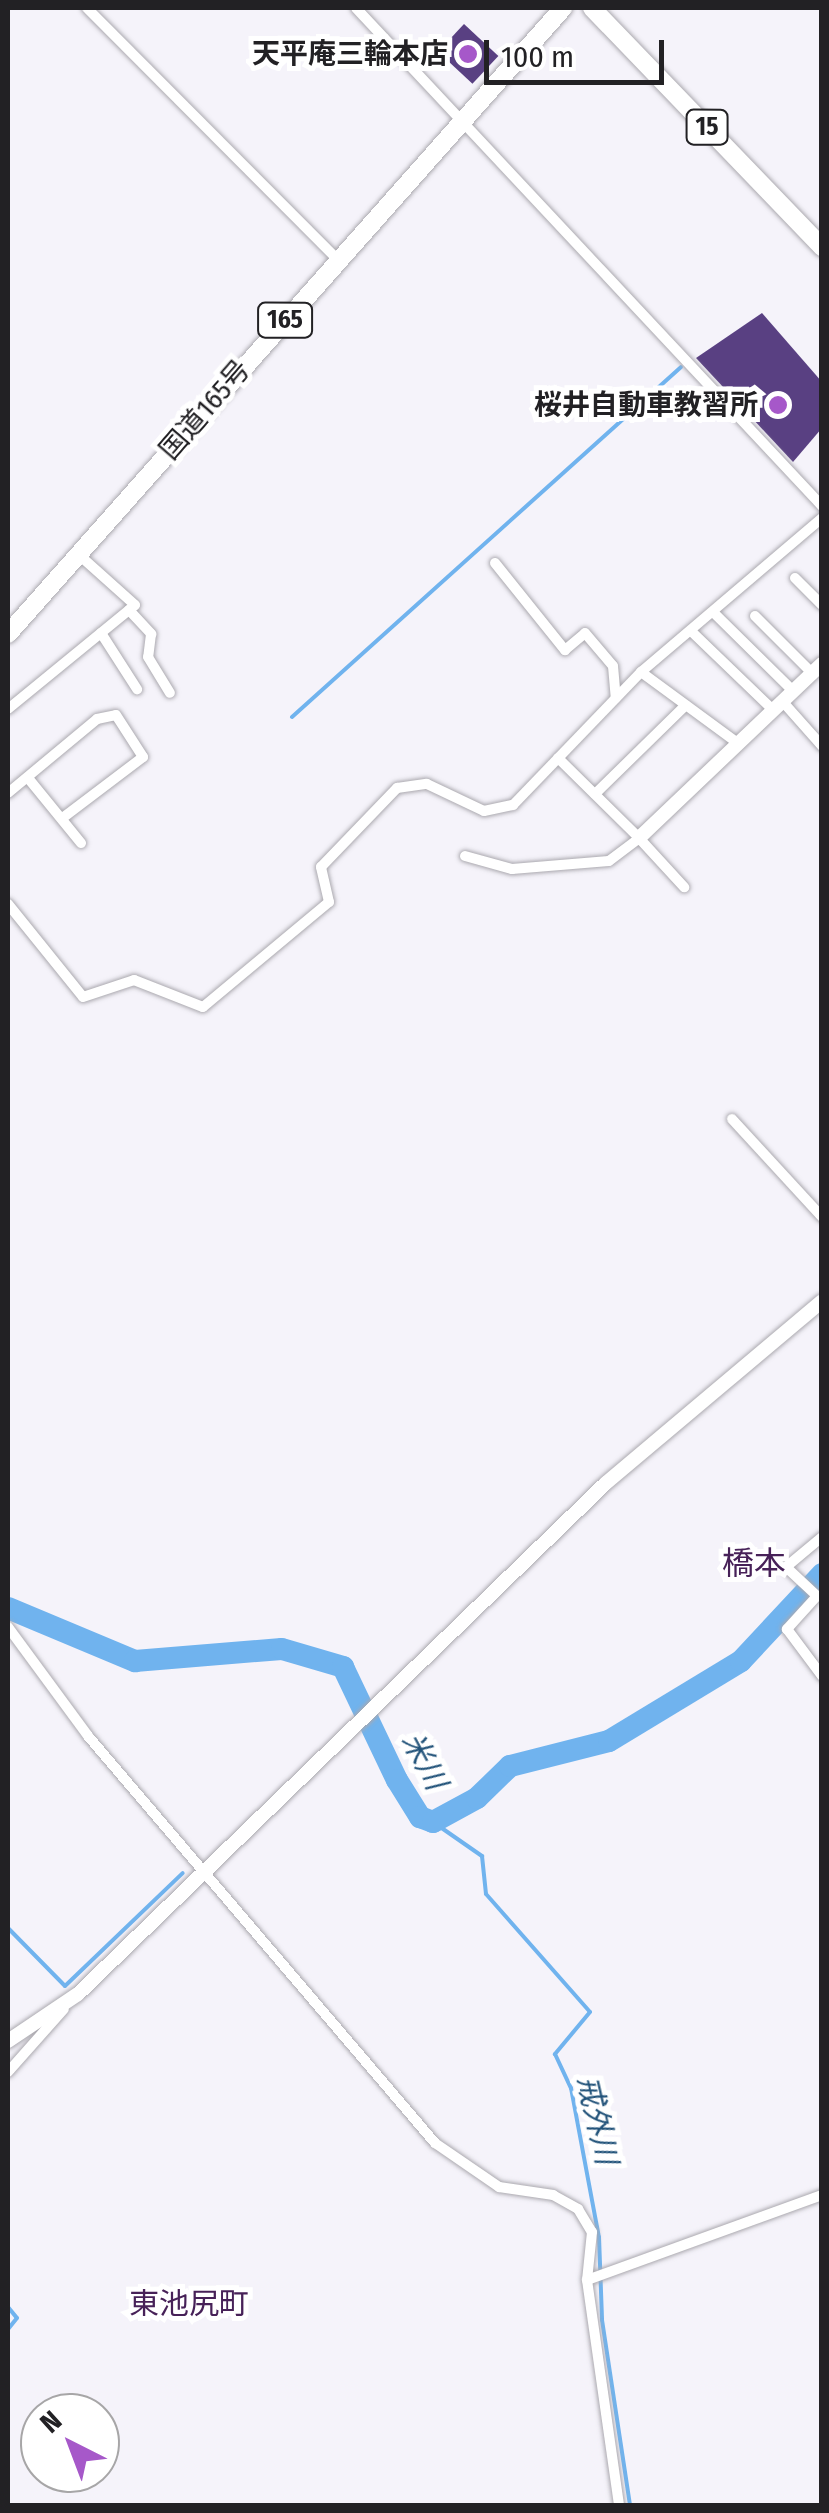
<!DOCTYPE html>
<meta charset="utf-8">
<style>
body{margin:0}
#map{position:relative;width:829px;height:2513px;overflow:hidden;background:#f5f3fa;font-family:"Fira Sans Condensed","Noto Sans JP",sans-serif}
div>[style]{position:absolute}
.stream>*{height:4px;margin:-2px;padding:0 2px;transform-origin:2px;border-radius:2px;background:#70b3ee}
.river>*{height:22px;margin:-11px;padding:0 11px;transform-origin:11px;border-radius:11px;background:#70b3ee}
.building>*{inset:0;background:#594082;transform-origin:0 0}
.roads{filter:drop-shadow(0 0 2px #aba9af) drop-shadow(0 0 2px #aba9af)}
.minor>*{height:10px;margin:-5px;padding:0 5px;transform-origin:5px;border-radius:5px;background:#fff}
.tertiary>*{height:14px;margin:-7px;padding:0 7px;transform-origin:7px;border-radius:7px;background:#fff}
.primary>*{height:18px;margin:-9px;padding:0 9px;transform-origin:9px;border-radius:9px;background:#fff}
.trunk>*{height:18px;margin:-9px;padding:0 9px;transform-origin:9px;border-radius:9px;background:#fff}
.dots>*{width:28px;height:28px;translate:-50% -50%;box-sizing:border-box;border:5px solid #fff;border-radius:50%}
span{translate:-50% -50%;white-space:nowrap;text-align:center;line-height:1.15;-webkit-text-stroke:10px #fff;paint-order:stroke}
.shield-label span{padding:2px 8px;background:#fff;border:2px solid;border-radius:8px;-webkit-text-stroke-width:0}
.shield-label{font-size:25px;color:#222124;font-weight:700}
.poi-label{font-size:28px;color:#222124;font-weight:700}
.right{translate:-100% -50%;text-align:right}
.street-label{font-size:28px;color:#222124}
.water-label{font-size:30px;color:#215279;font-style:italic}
.neighbourhood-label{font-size:30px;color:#472158}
.quarter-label{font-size:32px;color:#472158}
.frame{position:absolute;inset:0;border:10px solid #222124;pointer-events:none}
.north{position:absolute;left:20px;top:2393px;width:100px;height:100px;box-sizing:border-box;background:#fff;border:2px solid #a7a6a7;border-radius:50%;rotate:318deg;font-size:28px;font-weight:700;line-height:40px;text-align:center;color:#222124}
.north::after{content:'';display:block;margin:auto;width:35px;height:45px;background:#a658c9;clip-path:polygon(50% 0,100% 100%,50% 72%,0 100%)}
.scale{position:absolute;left:484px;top:40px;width:180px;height:45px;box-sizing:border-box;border:5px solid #222124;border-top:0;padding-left:12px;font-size:30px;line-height:35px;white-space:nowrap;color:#222124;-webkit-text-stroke:8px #fff;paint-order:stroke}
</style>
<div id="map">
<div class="stream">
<div style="left:292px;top:717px;width:523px;rotate:-41.98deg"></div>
<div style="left:433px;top:1822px;width:60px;rotate:34.8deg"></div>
<div style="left:482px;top:1856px;width:38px;rotate:84deg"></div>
<div style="left:486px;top:1894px;width:157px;rotate:48.6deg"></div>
<div style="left:590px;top:2012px;width:55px;rotate:129.8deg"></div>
<div style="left:555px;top:2054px;width:38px;rotate:65deg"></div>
<div style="left:571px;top:2088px;width:152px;rotate:79.4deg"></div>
<div style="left:599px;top:2237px;width:83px;rotate:87.9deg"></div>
<div style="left:602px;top:2320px;width:188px;rotate:81.4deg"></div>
<div style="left:8px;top:1928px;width:81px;rotate:45.5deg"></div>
<div style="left:65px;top:1986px;width:163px;rotate:-43.8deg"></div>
<div style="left:8px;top:2307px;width:14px;rotate:51deg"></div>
<div style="left:17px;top:2318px;width:14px;rotate:129deg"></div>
</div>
<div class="river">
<div style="left:8px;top:1608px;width:138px;rotate:22.7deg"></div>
<div style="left:135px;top:1661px;width:147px;rotate:-4.7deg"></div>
<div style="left:282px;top:1649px;width:64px;rotate:16.4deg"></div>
<div style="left:343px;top:1667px;width:125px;rotate:64.5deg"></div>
<div style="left:397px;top:1780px;width:44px;rotate:58.1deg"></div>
<div style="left:420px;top:1817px;width:14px;rotate:21deg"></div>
<div style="left:433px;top:1822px;width:50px;rotate:-28.6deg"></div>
<div style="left:477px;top:1798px;width:46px;rotate:-44.1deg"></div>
<div style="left:510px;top:1766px;width:102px;rotate:-14.2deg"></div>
<div style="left:609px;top:1741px;width:154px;rotate:-31.2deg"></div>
<div style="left:741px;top:1661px;width:119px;rotate:-47deg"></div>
</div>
<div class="building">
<div style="left:464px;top:24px;width:47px;height:38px;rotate:43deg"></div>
<div style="clip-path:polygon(762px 313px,822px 382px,822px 428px,793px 462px,696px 358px)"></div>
</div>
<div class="roads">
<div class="minor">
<div style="left:87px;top:8px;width:356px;rotate:45.1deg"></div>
<div style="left:356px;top:8px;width:682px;rotate:46.9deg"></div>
<div style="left:495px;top:563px;width:112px;rotate:51.2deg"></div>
<div style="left:565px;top:650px;width:26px;rotate:-40deg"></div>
<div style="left:585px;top:633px;width:43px;rotate:49.7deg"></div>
<div style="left:613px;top:666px;width:32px;rotate:85deg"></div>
<div style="left:795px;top:578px;width:38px;rotate:45deg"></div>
<div style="left:129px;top:610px;width:33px;rotate:47deg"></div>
<div style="left:151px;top:634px;width:23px;rotate:97deg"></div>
<div style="left:148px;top:657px;width:42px;rotate:58.6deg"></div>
<div style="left:714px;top:613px;width:112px;rotate:44.6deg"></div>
<div style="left:755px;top:616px;width:81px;rotate:45deg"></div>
<div style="left:691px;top:631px;width:115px;rotate:43.9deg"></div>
<div style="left:101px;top:633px;width:67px;rotate:57.3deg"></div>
<div style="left:641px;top:672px;width:122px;rotate:36.3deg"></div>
<div style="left:783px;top:702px;width:59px;rotate:48.4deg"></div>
<div style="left:8px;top:709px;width:164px;rotate:-39.3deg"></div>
<div style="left:135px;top:605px;width:76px;rotate:-138.2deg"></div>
<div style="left:558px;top:758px;width:114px;rotate:44.6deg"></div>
<div style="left:28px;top:778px;width:84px;rotate:50.8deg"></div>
<div style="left:8px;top:793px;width:116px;rotate:-39.7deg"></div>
<div style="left:97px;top:719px;width:19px;rotate:-12deg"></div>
<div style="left:116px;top:715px;width:50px;rotate:57.3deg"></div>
<div style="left:143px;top:757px;width:99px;rotate:142.8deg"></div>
<div style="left:595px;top:794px;width:127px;rotate:-44.4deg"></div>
<div style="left:465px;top:856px;width:49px;rotate:15.5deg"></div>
<div style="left:512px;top:869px;width:97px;rotate:-4.7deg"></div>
<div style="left:609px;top:861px;width:38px;rotate:-37deg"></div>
<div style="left:639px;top:838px;width:67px;rotate:47.4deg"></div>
<div style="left:8px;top:904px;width:119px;rotate:51.1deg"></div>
<div style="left:83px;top:997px;width:54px;rotate:-18.4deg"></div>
<div style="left:134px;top:980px;width:74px;rotate:21.4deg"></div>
<div style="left:203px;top:1007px;width:164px;rotate:-39.8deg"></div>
<div style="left:329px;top:902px;width:36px;rotate:-103deg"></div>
<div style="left:321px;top:867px;width:110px;rotate:-46.1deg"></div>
<div style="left:397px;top:788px;width:30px;rotate:-8deg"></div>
<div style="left:427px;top:784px;width:63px;rotate:25.3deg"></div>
<div style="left:484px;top:811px;width:30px;rotate:-12deg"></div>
<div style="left:513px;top:805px;width:185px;rotate:-46.1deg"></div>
<div style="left:641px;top:672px;width:238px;rotate:-40.4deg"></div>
<div style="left:732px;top:1119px;width:133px;rotate:47.4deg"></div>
<div style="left:822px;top:1537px;width:47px;rotate:140.2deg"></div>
<div style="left:786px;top:1567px;width:42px;rotate:43.1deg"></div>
<div style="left:817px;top:1596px;width:45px;rotate:132.3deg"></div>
<div style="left:787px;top:1629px;width:59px;rotate:53.3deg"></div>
<div style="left:8px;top:1627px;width:135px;rotate:53.7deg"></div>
<div style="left:88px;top:1736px;width:535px;rotate:49.55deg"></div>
<div style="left:435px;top:2143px;width:78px;rotate:34.5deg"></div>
<div style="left:499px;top:2187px;width:55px;rotate:8.4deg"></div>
<div style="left:553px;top:2195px;width:29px;rotate:29deg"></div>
<div style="left:578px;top:2209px;width:27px;rotate:59deg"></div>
<div style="left:592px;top:2232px;width:48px;rotate:95.9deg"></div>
<div style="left:587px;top:2280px;width:228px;rotate:81.9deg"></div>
<div style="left:8px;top:2072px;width:84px;rotate:-48.4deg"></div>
<div style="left:587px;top:2280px;width:250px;rotate:-19.9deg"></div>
</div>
<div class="tertiary">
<div style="left:639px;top:838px;width:253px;rotate:-43.6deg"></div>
<div style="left:8px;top:2041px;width:84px;rotate:-33.9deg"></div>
<div style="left:78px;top:1994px;width:735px;rotate:-44.06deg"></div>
<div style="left:606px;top:1483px;width:282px;rotate:-40.1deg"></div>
</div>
<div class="primary">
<div style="left:592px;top:8px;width:332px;rotate:46.1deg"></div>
</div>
<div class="trunk">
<div style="left:8px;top:634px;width:837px;rotate:-48.44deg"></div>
</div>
</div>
<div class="dots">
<div style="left:468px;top:54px;background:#a658c9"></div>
<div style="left:778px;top:405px;background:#a658c9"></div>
</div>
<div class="shield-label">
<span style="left:707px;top:127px">15</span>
<span style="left:285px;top:320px">165</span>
</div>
<div class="poi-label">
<span class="right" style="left:448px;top:54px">天平庵三輪本店</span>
<span class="right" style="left:758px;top:405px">桜井自動車教習所</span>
</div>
<div class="street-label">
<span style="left:205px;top:410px;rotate:-49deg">国道165号</span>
</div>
<div class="water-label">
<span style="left:424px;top:1761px;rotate:62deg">米川</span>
<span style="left:597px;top:2120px;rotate:77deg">戒外川</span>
</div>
<div class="neighbourhood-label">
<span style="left:189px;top:2304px">東池尻町</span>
</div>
<div class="quarter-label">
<span style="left:754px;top:1563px">橋本</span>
</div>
<div class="frame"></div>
<div class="north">N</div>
<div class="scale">100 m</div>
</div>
